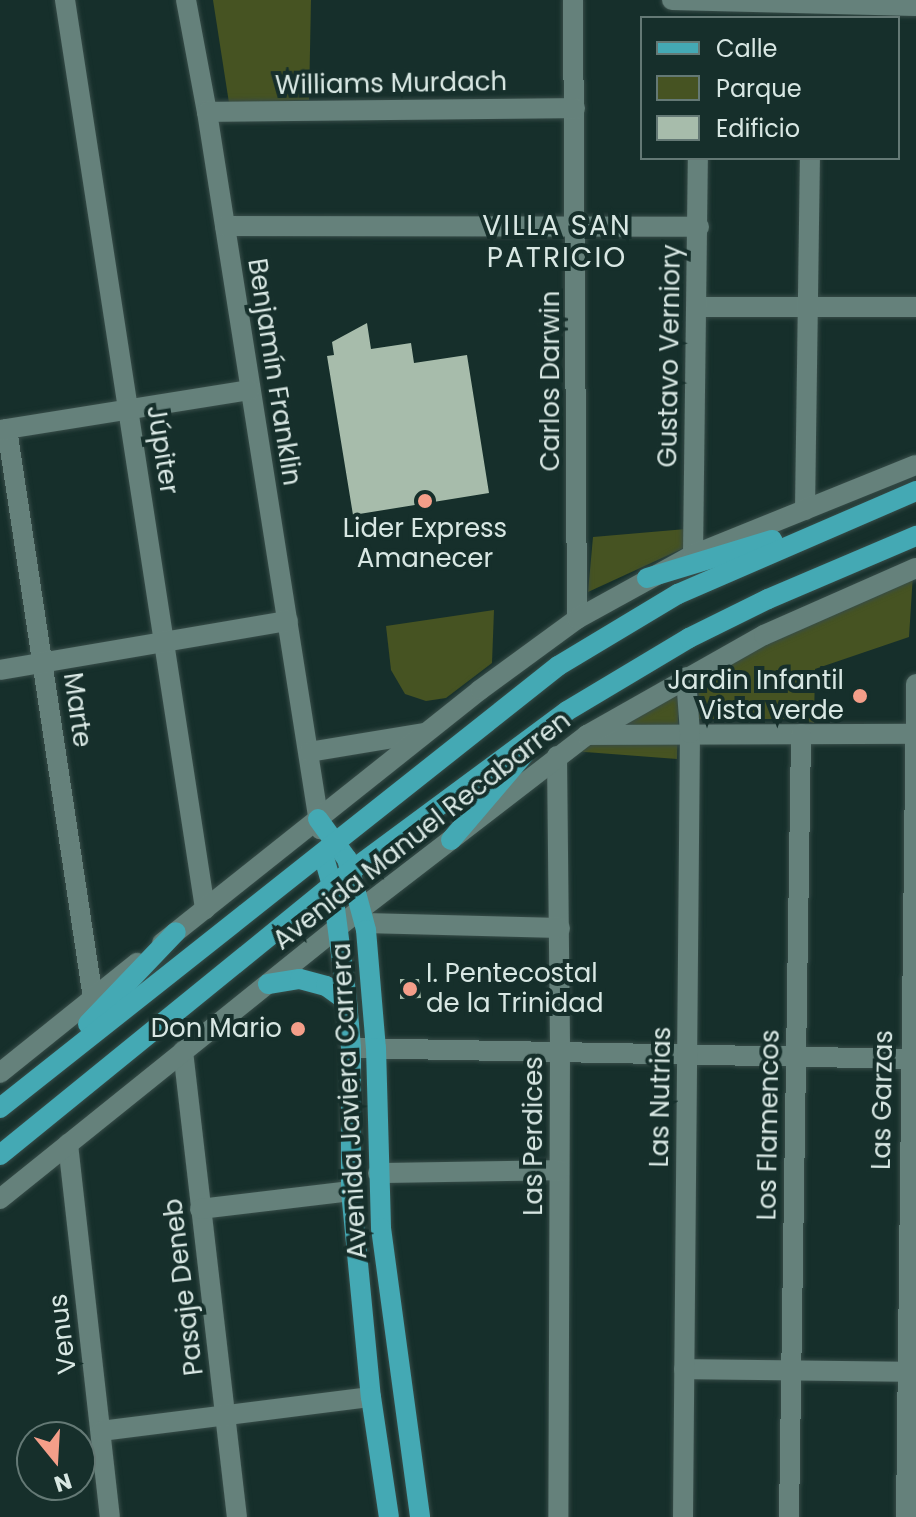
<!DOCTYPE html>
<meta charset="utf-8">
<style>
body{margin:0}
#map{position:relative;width:916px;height:1517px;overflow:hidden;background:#162f2b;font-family:Poppins,sans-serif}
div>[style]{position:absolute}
.green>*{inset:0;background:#465322}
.building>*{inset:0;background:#a7bcab}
.roads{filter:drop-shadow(0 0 2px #384d49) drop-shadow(0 0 2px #384d49)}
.minor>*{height:20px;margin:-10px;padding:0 10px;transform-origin:10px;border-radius:10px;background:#65817b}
.major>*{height:20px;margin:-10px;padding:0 10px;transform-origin:10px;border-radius:10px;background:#44a9b4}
.dots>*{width:22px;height:22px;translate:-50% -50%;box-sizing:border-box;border:4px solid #162f2b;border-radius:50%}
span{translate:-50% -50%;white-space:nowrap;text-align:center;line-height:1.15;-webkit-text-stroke:8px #162f2b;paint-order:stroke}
.street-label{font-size:26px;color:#d8e7e3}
.poi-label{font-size:26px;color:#d8e7e3}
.right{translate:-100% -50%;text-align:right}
.left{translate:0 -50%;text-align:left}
.neighbourhood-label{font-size:28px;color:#d8e7e3;letter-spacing:2px}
.legend{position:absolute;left:640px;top:16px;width:260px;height:144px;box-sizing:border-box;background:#162f2b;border:2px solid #647975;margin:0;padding:10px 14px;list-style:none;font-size:24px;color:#d8e7e3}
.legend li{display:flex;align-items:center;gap:16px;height:40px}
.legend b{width:40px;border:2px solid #647975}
.north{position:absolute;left:16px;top:1421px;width:80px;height:80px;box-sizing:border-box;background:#162f2b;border:2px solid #647975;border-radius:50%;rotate:162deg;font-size:22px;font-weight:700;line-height:32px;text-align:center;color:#d8e7e3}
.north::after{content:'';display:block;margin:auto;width:28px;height:36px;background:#f49e89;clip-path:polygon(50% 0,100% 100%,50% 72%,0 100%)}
</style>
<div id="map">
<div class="green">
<div style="clip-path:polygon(213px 0,311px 0,309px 100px,229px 103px)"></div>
<div style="clip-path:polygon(686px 529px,686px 547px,588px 592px,593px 537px)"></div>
<div style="clip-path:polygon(913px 574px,909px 637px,815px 669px,814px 723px,799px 719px,699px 719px,698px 676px)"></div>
<div style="clip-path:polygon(494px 610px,492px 663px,446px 698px,426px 701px,405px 694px,391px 670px,386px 626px)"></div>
<div style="clip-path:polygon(679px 684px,677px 759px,572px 751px)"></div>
</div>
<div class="building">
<div style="clip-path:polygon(367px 323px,371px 349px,411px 343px,414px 363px,467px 355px,489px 493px,353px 515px,327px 356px,334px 355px,332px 342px)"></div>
<div style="clip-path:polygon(400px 979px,419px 979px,421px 998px,400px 999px)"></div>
</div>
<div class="roads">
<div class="minor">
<div style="left:65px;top:0;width:920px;rotate:81.24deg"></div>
<div style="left:186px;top:0;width:114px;rotate:79.4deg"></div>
<div style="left:207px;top:112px;width:726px;rotate:81.04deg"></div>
<div style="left:573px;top:0;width:619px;rotate:89.63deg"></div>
<div style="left:672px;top:0;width:244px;rotate:1.4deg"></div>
<div style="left:207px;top:112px;width:368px;rotate:-0.6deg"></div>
<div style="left:225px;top:226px;width:474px;rotate:0.1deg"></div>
<div style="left:697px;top:307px;width:219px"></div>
<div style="left:7px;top:429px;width:575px;rotate:81.41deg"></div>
<div style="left:0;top:430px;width:253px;rotate:-9.1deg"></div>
<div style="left:805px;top:510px;width:352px;rotate:-89.2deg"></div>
<div style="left:693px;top:555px;width:397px;rotate:-89.3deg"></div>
<div style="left:0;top:670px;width:292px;rotate:-9.7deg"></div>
<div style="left:587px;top:735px;width:329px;rotate:-0.2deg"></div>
<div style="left:309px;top:752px;width:117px;rotate:-9.4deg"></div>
<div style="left:557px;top:756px;width:296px;rotate:89.4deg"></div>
<div style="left:560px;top:1052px;width:465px;rotate:90.2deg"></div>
<div style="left:365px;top:923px;width:195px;rotate:1.5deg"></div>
<div style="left:162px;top:943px;width:406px;rotate:-38.5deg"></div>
<div style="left:480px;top:690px;width:120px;rotate:-36.2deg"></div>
<div style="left:577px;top:619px;width:132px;rotate:-28.9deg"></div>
<div style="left:693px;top:555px;width:240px;rotate:-22deg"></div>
<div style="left:351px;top:1048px;width:565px;rotate:1.12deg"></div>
<div style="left:183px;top:1051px;width:469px;rotate:83.4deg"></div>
<div style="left:0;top:1073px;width:176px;rotate:-38.8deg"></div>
<div style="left:68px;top:1144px;width:375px;rotate:83.6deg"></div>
<div style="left:378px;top:1173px;width:181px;rotate:-0.9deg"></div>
<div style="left:0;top:1199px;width:463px;rotate:-38.8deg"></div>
<div style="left:361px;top:909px;width:285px;rotate:-37.6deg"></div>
<div style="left:587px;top:735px;width:203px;rotate:-29.5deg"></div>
<div style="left:764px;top:635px;width:166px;rotate:-23.8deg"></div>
<div style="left:200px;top:1209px;width:152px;rotate:-6.8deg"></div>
<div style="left:684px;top:1369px;width:232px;rotate:0.7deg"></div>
<div style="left:101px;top:1431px;width:272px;rotate:-7.2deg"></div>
<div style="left:683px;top:1517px;width:784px;rotate:-89.49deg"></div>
<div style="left:690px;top:733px;width:56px;rotate:-94.1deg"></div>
<div style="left:789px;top:1517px;width:783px;rotate:-89.12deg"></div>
<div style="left:906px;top:1517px;width:833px;rotate:-89.31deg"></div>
</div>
<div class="major">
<div style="left:647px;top:578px;width:131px;rotate:-16.9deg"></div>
<div style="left:318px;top:819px;width:49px;rotate:54.1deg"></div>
<div style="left:347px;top:859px;width:73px;rotate:75deg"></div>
<div style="left:366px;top:930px;width:118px;rotate:85.2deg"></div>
<div style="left:376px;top:1048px;width:180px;rotate:88.4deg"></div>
<div style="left:381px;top:1228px;width:292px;rotate:82.3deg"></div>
<div style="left:451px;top:840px;width:116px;rotate:-49.6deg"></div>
<div style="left:323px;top:854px;width:32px;rotate:74deg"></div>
<div style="left:332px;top:885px;width:117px;rotate:82.6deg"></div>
<div style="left:347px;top:1001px;width:47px;rotate:85.1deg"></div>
<div style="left:351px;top:1048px;width:143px;rotate:90deg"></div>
<div style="left:351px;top:1191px;width:207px;rotate:84.5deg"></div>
<div style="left:371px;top:1397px;width:121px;rotate:81.5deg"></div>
<div style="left:268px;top:984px;width:32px;rotate:-9deg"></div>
<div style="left:300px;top:979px;width:27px;rotate:15deg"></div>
<div style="left:326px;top:986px;width:26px;rotate:36deg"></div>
<div style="left:88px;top:1024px;width:127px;rotate:-46.3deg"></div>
<div style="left:0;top:1108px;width:712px;rotate:-38.38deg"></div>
<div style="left:558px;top:666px;width:140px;rotate:-31deg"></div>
<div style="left:678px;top:594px;width:259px;rotate:-23.4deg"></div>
<div style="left:0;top:1155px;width:428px;rotate:-39.1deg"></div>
<div style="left:332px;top:885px;width:292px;rotate:-36.5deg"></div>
<div style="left:567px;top:711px;width:142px;rotate:-30.9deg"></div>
<div style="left:689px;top:638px;width:88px;rotate:-26.3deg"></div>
<div style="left:768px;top:599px;width:161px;rotate:-23.1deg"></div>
</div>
</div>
<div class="dots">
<div style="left:425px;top:501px;background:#f49e89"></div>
<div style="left:860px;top:696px;background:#f49e89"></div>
<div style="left:410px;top:989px;background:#f49e89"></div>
<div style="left:298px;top:1029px;background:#f49e89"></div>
</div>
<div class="street-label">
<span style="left:391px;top:84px;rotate:-1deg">Williams Murdach</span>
<span style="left:670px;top:356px;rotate:-89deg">Gustavo Verniory</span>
<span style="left:274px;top:372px;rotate:81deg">Benjamín Franklin</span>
<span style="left:551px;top:381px;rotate:-90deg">Carlos Darwin</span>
<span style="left:162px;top:450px;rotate:81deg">Júpiter</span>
<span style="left:77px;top:710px;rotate:82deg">Marte</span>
<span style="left:422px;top:831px;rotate:-38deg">Avenida Manuel Recabarren</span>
<span style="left:661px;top:1097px;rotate:-89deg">Las Nutrias</span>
<span style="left:883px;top:1100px;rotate:-89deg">Las Garzas</span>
<span style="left:350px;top:1101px;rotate:-93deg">Avenida Javiera Carrera</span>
<span style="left:769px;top:1125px;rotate:-89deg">Los Flamencos</span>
<span style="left:534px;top:1136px;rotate:-90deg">Las Perdices</span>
<span style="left:184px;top:1287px;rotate:-97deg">Pasaje Deneb</span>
<span style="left:63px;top:1334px;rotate:-97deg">Venus</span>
</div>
<div class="poi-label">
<span style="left:425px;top:544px">Lider Express<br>Amanecer</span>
<span class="right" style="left:844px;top:696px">Jardin Infantil<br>Vista verde</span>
<span class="left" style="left:426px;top:989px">I. Pentecostal<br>de la Trinidad</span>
<span class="right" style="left:282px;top:1029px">Don Mario</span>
</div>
<div class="neighbourhood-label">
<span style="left:557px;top:242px">VILLA SAN<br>PATRICIO</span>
</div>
<ul class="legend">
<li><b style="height:10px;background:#44a9b4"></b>Calle</li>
<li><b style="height:22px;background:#465322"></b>Parque</li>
<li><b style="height:22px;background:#a7bcab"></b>Edificio</li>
</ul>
<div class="north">N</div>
</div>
